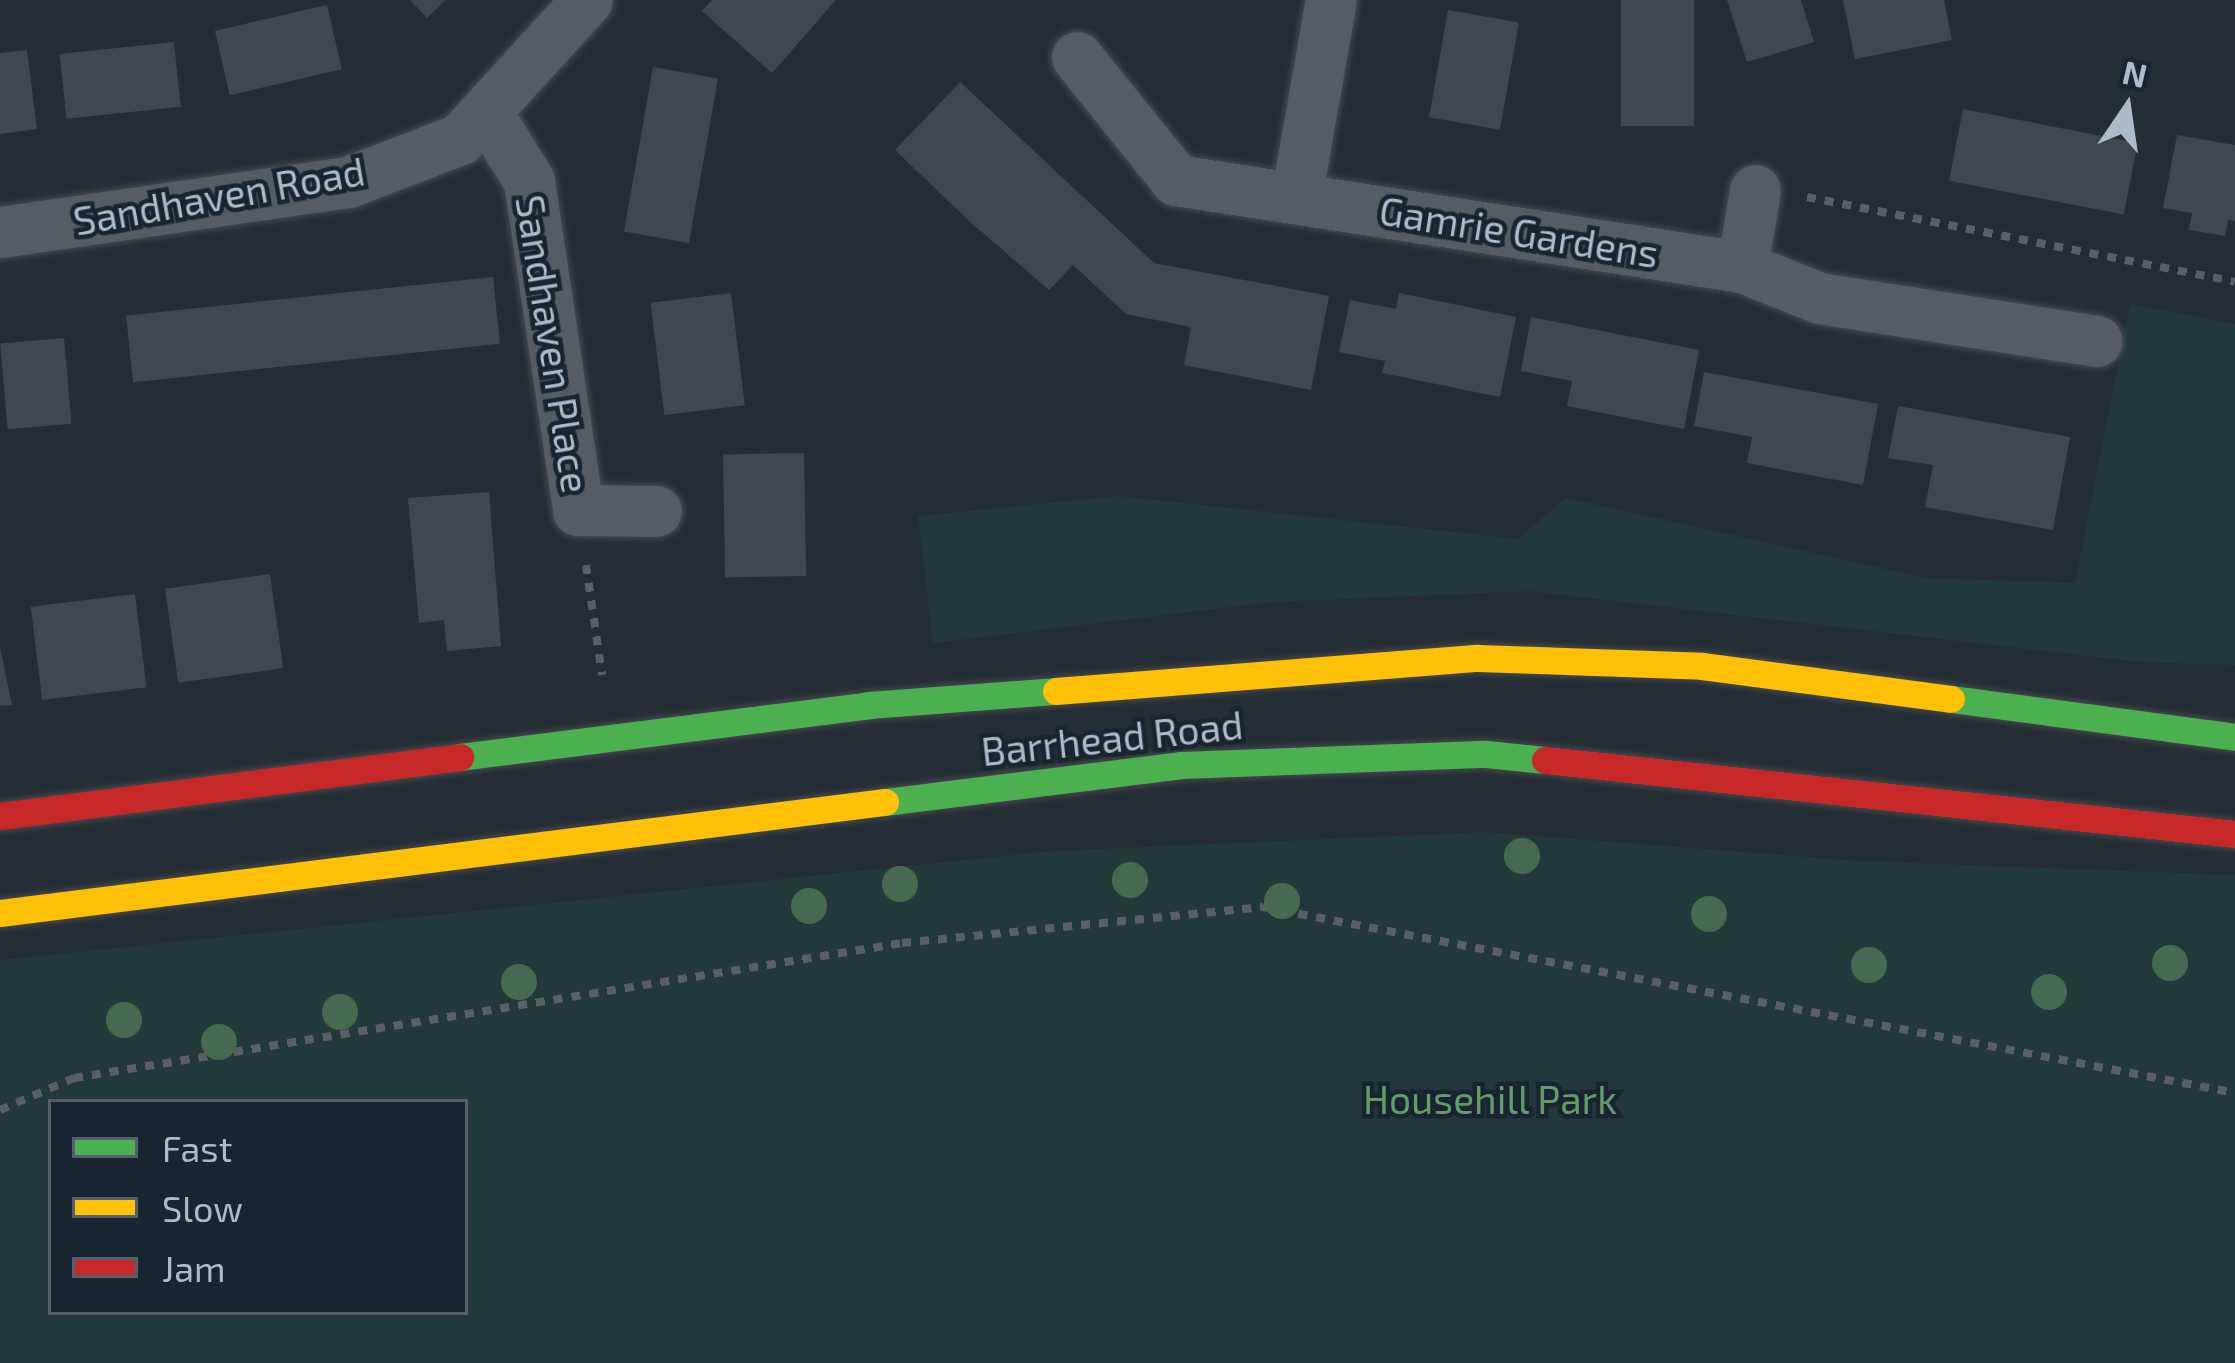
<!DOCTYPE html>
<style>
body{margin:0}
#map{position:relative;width:2235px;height:1363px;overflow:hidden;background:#252d34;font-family:"Exo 2",sans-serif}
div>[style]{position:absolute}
.green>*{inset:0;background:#22393a}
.building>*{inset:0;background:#40474e;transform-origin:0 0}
.path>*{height:8px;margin-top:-4px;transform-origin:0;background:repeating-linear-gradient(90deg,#586066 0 9px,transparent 0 18px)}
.roads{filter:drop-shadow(0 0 3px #43494e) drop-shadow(0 0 3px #43494e)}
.street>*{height:51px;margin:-25.5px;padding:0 25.5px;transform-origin:25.5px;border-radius:25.5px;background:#555c62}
.fast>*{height:27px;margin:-13.5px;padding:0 13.5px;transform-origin:13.5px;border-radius:13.5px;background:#4caf50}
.slow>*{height:27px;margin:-13.5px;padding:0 13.5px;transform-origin:13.5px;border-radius:13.5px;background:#ffc107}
.jam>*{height:27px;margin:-13.5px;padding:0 13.5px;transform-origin:13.5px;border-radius:13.5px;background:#c62828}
.trees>*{width:36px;height:36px;margin:-18px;border-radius:50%;background:#476952}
span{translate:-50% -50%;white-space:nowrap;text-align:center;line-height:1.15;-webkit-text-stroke:9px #18242f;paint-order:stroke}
.street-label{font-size:39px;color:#adbac7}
.park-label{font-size:39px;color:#639a6a}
.legend{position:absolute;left:48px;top:1099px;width:420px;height:216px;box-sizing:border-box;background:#18242f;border:3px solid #54606c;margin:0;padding:15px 21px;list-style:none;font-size:36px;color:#adbac7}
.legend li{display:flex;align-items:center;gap:24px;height:60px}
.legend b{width:60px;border:3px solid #54606c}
.north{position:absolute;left:2067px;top:48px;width:120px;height:120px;-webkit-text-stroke:9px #18242f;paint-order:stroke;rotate:13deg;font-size:33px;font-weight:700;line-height:48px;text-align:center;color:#adbac7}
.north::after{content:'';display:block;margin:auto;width:42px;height:54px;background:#adbac7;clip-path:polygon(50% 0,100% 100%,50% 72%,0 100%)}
</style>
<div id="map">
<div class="green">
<div style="clip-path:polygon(2130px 304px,2235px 324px,2235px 665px,2140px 662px,1529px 591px,1273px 602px,933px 643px,918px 516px,1118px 496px,1518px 539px,1566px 498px,1926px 578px,2075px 583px)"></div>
<div style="clip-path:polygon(evenodd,1485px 832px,1859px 861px,2235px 875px,2235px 1363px,0 1363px,0 960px,1053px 851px,1485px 832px,51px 1102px,465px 1102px,465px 1312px,51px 1312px,51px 1102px)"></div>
</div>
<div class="building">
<div style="clip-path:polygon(410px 0,446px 0,427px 18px)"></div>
<div style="clip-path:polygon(712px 0,836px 0,772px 73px,702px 11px)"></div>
<div style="left:1621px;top:0;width:73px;height:126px"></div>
<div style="clip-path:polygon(1727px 0,1801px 0,1814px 42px,1747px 62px)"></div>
<div style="clip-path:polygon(1843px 0,1944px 0,1952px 40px,1855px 59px)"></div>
<div style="left:327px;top:5px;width:66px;height:115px;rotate:77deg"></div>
<div style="left:1448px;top:10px;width:72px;height:109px;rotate:10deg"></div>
<div style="left:174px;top:42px;width:65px;height:115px;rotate:84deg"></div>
<div style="clip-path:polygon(27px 50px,37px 129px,0 134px,0 53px)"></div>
<div style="left:653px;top:67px;width:66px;height:167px;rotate:10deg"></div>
<div style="clip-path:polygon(960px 82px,1154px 263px,1329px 296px,1311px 390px,1184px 365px,1191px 327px,1126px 314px,1073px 265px,1049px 290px,968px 220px,895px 150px)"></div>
<div style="left:1963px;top:109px;width:178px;height:73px;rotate:11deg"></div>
<div style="clip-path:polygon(2177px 135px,2235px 145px,2235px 221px,2228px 220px,2225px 236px,2189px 230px,2192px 213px,2163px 208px)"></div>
<div style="left:493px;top:277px;width:67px;height:369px;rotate:84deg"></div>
<div style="left:731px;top:293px;width:113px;height:81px;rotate:83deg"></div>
<div style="clip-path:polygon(1399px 293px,1516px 317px,1500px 397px,1382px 373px,1385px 361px,1339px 352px,1350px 300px,1396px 309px)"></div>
<div style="clip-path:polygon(1531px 317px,1699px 350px,1684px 429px,1567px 406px,1572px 381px,1521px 371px)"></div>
<div style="left:64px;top:338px;width:86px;height:64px;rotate:85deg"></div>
<div style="clip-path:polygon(1704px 372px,1878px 404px,1863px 485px,1747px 463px,1752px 437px,1694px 426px)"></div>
<div style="clip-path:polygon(1898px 406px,2070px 437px,2053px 530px,1925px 507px,1933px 465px,1888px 458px)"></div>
<div style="left:804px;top:453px;width:123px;height:81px;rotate:89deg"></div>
<div style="clip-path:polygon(489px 492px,501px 646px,447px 651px,444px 620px,419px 623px,408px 498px)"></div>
<div style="left:270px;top:574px;width:95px;height:106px;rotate:82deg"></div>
<div style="left:135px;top:594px;width:94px;height:105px;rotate:83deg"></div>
<div style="clip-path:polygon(0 647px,12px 705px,0 706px)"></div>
</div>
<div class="path">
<div style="left:1807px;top:197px;width:436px;rotate:11.2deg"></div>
<div style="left:586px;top:565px;width:111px;rotate:81.7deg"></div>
<div style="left:0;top:1110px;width:81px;rotate:-23.4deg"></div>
<div style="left:74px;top:1078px;width:839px;rotate:-9.26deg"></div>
<div style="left:902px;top:943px;width:363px;rotate:-5.7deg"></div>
<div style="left:1263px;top:907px;width:990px;rotate:10.83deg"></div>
</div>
<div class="roads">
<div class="street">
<div style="left:1077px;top:57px;width:158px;rotate:51.2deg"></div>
<div style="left:1176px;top:180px;width:573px;rotate:8.74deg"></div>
<div style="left:1742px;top:267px;width:83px;rotate:21.9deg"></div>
<div style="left:1819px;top:298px;width:281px;rotate:8.8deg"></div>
<div style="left:487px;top:113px;width:80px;rotate:58.3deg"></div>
<div style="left:529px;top:181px;width:333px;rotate:81.5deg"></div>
<div style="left:578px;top:510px;width:78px;rotate:0.7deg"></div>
<div style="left:1296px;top:198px;width:201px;rotate:-80deg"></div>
<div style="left:0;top:232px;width:352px;rotate:-8.2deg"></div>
<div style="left:348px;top:182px;width:120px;rotate:-21deg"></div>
<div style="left:460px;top:139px;width:188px;rotate:-47.6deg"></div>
<div style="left:1742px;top:267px;width:78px;rotate:-80.4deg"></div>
</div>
<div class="fast">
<div style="left:1951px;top:699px;width:287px;rotate:7.6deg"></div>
<div style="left:460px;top:757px;width:412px;rotate:-7.2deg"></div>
<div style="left:869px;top:705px;width:188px;rotate:-4.3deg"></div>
<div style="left:885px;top:802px;width:298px;rotate:-7.1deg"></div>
<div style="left:1181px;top:765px;width:305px;rotate:-2.1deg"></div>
<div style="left:1486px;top:754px;width:59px;rotate:5.8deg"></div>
</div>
<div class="slow">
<div style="left:1056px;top:691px;width:423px;rotate:-4.5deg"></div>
<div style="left:1478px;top:658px;width:224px;rotate:2deg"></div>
<div style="left:1702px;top:666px;width:251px;rotate:7.5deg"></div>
<div style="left:0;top:913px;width:892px;rotate:-7.15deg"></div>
</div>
<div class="jam">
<div style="left:1545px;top:760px;width:694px;rotate:6.12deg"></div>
<div style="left:0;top:816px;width:464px;rotate:-7.3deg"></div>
</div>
</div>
<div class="trees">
<div style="left:1522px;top:856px"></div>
<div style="left:1130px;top:880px"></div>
<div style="left:900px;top:884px"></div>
<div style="left:1282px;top:901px"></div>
<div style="left:809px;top:906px"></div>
<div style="left:1709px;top:914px"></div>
<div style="left:2170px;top:963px"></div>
<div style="left:1869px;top:965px"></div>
<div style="left:519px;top:982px"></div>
<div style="left:2049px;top:992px"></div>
<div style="left:340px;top:1012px"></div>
<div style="left:124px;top:1020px"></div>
<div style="left:219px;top:1042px"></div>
</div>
<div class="street-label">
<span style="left:219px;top:196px;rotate:-10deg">Sandhaven Road</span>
<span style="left:1519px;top:232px;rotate:9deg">Gamrie Gardens</span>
<span style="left:553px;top:344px;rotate:81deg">Sandhaven Place</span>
<span style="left:1112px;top:738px;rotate:-6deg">Barrhead Road</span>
</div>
<div class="park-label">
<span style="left:1490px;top:1099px">Househill Park</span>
</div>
<ul class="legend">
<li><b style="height:15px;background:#4caf50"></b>Fast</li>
<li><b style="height:15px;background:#ffc107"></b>Slow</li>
<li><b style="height:15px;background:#c62828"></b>Jam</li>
</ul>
<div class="north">N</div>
</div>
